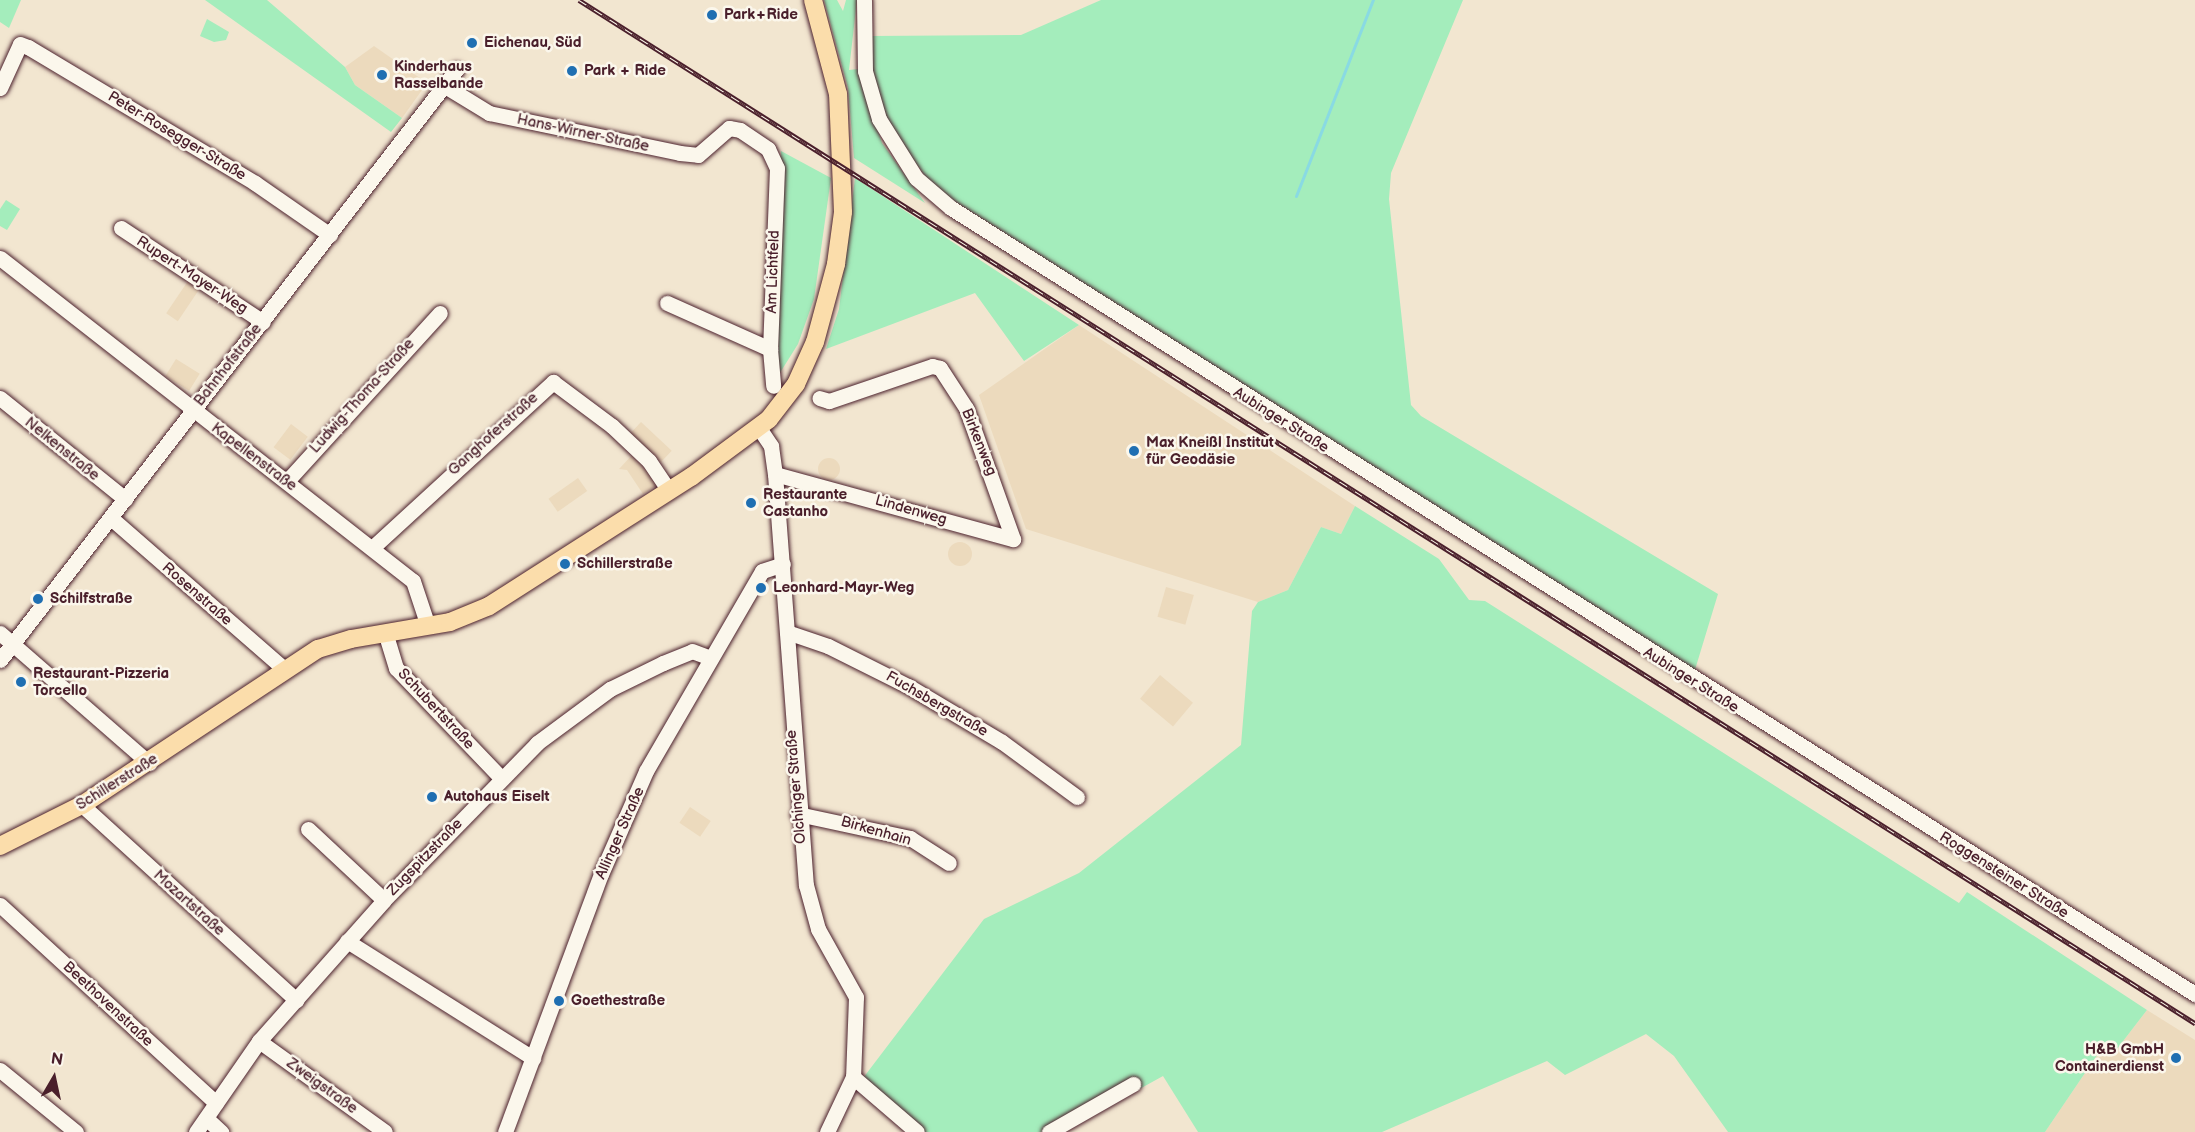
<!DOCTYPE html>
<meta charset="utf-8">
<style>
body{margin:0}
#map{position:relative;width:2195px;height:1132px;overflow:hidden;background:#f2e6d0;font-family:"Balsamiq Sans",sans-serif}
div>[style]{position:absolute}
.built>*{inset:0;background:#ecdabd;transform-origin:0 0}
.round{border-radius:50%}
.green>*{inset:0;background:#a4edbc}
.stream>*{height:3px;margin:-1.5px;padding:0 1.5px;transform-origin:1.5px;border-radius:1.5px;background:#89dae3}
.roads{filter:drop-shadow(0 0 2px #4a1f2b) drop-shadow(0 0 2px #4a1f2b)}
.minor>*{height:15px;margin:-7.5px;padding:0 7.5px;transform-origin:7.5px;border-radius:7.5px;background:#fbf7ec}
.major>*{height:18px;margin:-9px;padding:0 9px;transform-origin:9px;border-radius:9px;background:#fbddab}
.rail>*{height:5px;margin-top:-2.5px;transform-origin:0;background:repeating-linear-gradient(90deg,#fbf7ec 0 9px,#4a1f2b 0 18px);box-sizing:border-box;border-block:2px solid #4a1f2b}
.dots>*{width:16px;height:16px;translate:-50% -50%;box-sizing:border-box;border:3px solid #fbf7ec;border-radius:50%}
span{translate:-50% -50%;white-space:nowrap;text-align:center;line-height:1.15;-webkit-text-stroke:5px #fbf7ec;paint-order:stroke}
.poi-label{font-size:15px;color:#4a1f2b;font-weight:700}
.left{translate:0 -50%;text-align:left}
.right{translate:-100% -50%;text-align:right}
.street-label{font-size:15px;color:#4a1f2b}
.north{position:absolute;left:24px;top:1048px;width:60px;height:60px;-webkit-text-stroke:4px #fbf7ec;paint-order:stroke;rotate:9deg;font-size:16px;font-weight:700;line-height:24px;text-align:center;color:#4a1f2b}
.north::after{content:'';display:block;margin:auto;width:21px;height:27px;background:#4a1f2b;clip-path:polygon(50% 0,100% 100%,50% 72%,0 100%)}
</style>
<div id="map">
<div class="built">
<div style="clip-path:polygon(374px 46px,427px 83px,402px 118px,355px 85px,345px 67px)"></div>
<div style="left:188px;top:281px;width:14px;height:39px;rotate:34deg"></div>
<div style="clip-path:polygon(1079px 325px,1355px 506px,1341px 534px,1321px 527px,1288px 590px,1258px 602px,1026px 529px,979px 395px)"></div>
<div style="left:176px;top:359px;width:28px;height:20px;rotate:32deg"></div>
<div style="left:641px;top:422px;width:42px;height:16px;rotate:43deg"></div>
<div style="left:291px;top:424px;width:21px;height:29px;rotate:37deg"></div>
<div style="clip-path:polygon(634px 453px,658px 484px,643px 494px,627px 470px,619px 469px)"></div>
<div class="round" style="left:818px;top:458px;width:22px;height:22px"></div>
<div style="left:578px;top:478px;width:16px;height:36px;rotate:55deg"></div>
<div class="round" style="left:948px;top:542px;width:24px;height:24px"></div>
<div style="left:1166px;top:587px;width:29px;height:31px;rotate:16deg"></div>
<div style="left:1160px;top:675px;width:43px;height:31px;rotate:40deg"></div>
<div style="left:690px;top:807px;width:25px;height:19px;rotate:34deg"></div>
<div style="clip-path:polygon(2147px 1010px,2195px 1040px,2195px 1132px,2045px 1132px,2104px 1045px,2117px 1049px)"></div>
</div>
<div class="green">
<div style="clip-path:polygon(0 0,21px 0,9px 28px,0 22px)"></div>
<div style="clip-path:polygon(205px 0,267px 0,345px 67px,355px 85px,402px 118px,391px 132px)"></div>
<div style="clip-path:polygon(824px 0,837px 0,843px 11px,846px 0,857px 0,849px 70px,858px 69px,882px 143px,925px 203px,854px 158px,848px 88px)"></div>
<div style="clip-path:polygon(1101px 0,1463px 0,1391px 173px,1389px 199px,1411px 405px,1421px 416px,1718px 594px,1694px 673px,934px 188px,890px 128px,873px 77px,870px 36px,1021px 35px)"></div>
<div style="clip-path:polygon(207px 19px,229px 32px,226px 40px,214px 42px,200px 36px)"></div>
<div style="clip-path:polygon(781px 151px,831px 178px,814px 299px,798px 344px,778px 376px,774px 371px)"></div>
<div style="clip-path:polygon(855px 178px,1079px 325px,1024px 361px,975px 293px,826px 349px,839px 309px)"></div>
<div style="clip-path:polygon(6px 200px,20px 209px,7px 230px,0 226px,0 209px)"></div>
<div style="clip-path:polygon(1355px 506px,1439px 559px,1469px 600px,1485px 601px,1959px 903px,1967px 892px,2147px 1010px,2117px 1049px,2104px 1045px,2045px 1132px,1728px 1132px,1674px 1056px,1646px 1034px,1565px 1075px,1547px 1061px,1382px 1132px,1198px 1132px,1163px 1076px,1062px 1132px,908px 1132px,857px 1086px,984px 919px,1079px 873px,1241px 745px,1252px 611px,1258px 602px,1288px 590px,1321px 527px,1341px 534px)"></div>
</div>
<div class="stream">
<div style="left:1296px;top:196px;width:211px;rotate:-68.6deg"></div>
</div>
<div class="roads">
<div class="minor">
<div style="left:864px;top:0;width:71px;rotate:89.2deg"></div>
<div style="left:865px;top:71px;width:50px;rotate:73.7deg"></div>
<div style="left:879px;top:119px;width:70px;rotate:57.9deg"></div>
<div style="left:916px;top:178px;width:46px;rotate:40.6deg"></div>
<div style="left:951px;top:208px;width:1472px;rotate:32.29deg"></div>
<div style="left:445px;top:86px;width:52px;rotate:31.5deg"></div>
<div style="left:489px;top:113px;width:195px;rotate:11.8deg"></div>
<div style="left:680px;top:153px;width:18px;rotate:6deg"></div>
<div style="left:698px;top:155px;width:41px;rotate:-41.1deg"></div>
<div style="left:729px;top:128px;width:11px;rotate:10deg"></div>
<div style="left:740px;top:130px;width:34px;rotate:34deg"></div>
<div style="left:768px;top:149px;width:21px;rotate:65deg"></div>
<div style="left:777px;top:168px;width:181px;rotate:92.2deg"></div>
<div style="left:770px;top:349px;width:37px;rotate:85deg"></div>
<div style="left:0;top:88px;width:48px;rotate:-65.6deg"></div>
<div style="left:20px;top:44px;width:9px;rotate:21deg"></div>
<div style="left:28px;top:47px;width:265px;rotate:30.9deg"></div>
<div style="left:255px;top:183px;width:91px;rotate:34.7deg"></div>
<div style="left:121px;top:228px;width:170px;rotate:33.5deg"></div>
<div style="left:0;top:258px;width:524px;rotate:38.03deg"></div>
<div style="left:413px;top:581px;width:47px;rotate:71.6deg"></div>
<div style="left:667px;top:303px;width:113px;rotate:24.1deg"></div>
<div style="left:0;top:398px;width:161px;rotate:38.9deg"></div>
<div style="left:759px;top:428px;width:22px;rotate:56deg"></div>
<div style="left:771px;top:446px;width:28px;rotate:82deg"></div>
<div style="left:775px;top:474px;width:412px;rotate:85.7deg"></div>
<div style="left:806px;top:885px;width:46px;rotate:74.7deg"></div>
<div style="left:818px;top:929px;width:78px;rotate:60.8deg"></div>
<div style="left:856px;top:997px;width:80px;rotate:92.1deg"></div>
<div style="left:853px;top:1077px;width:61px;rotate:115.3deg"></div>
<div style="left:775px;top:474px;width:247px;rotate:15.3deg"></div>
<div style="left:1013px;top:539px;width:139px;rotate:-109.7deg"></div>
<div style="left:966px;top:408px;width:48px;rotate:-123deg"></div>
<div style="left:940px;top:368px;width:8px;rotate:-166deg"></div>
<div style="left:932px;top:366px;width:109px;rotate:161.2deg"></div>
<div style="left:829px;top:401px;width:10px;rotate:-163deg"></div>
<div style="left:287px;top:481px;width:227px;rotate:-47.7deg"></div>
<div style="left:111px;top:518px;width:230px;rotate:41.1deg"></div>
<div style="left:372px;top:548px;width:246px;rotate:-42.5deg"></div>
<div style="left:553px;top:382px;width:74px;rotate:36.7deg"></div>
<div style="left:612px;top:426px;width:51px;rotate:43.4deg"></div>
<div style="left:649px;top:461px;width:34px;rotate:56deg"></div>
<div style="left:385px;top:632px;width:38px;rotate:73deg"></div>
<div style="left:396px;top:668px;width:152px;rotate:46.3deg"></div>
<div style="left:787px;top:632px;width:43px;rotate:18.9deg"></div>
<div style="left:828px;top:646px;width:89px;rotate:26.6deg"></div>
<div style="left:908px;top:686px;width:109px;rotate:30.8deg"></div>
<div style="left:1002px;top:742px;width:93px;rotate:36.3deg"></div>
<div style="left:0;top:633px;width:198px;rotate:41.1deg"></div>
<div style="left:0;top:660px;width:746px;rotate:-52.3deg"></div>
<div style="left:82px;top:805px;width:290px;rotate:42.3deg"></div>
<div style="left:798px;top:814px;width:115px;rotate:12.1deg"></div>
<div style="left:910px;top:838px;width:46px;rotate:32.7deg"></div>
<div style="left:308px;top:829px;width:104px;rotate:43.1deg"></div>
<div style="left:0;top:905px;width:293px;rotate:42.5deg"></div>
<div style="left:347px;top:941px;width:220px;rotate:32.2deg"></div>
<div style="left:259px;top:1041px;width:155px;rotate:35.8deg"></div>
<div style="left:0;top:1070px;width:98px;rotate:39.2deg"></div>
<div style="left:853px;top:1077px;width:84px;rotate:40.7deg"></div>
<div style="left:206px;top:1118px;width:21px;rotate:43deg"></div>
<div style="left:196px;top:1132px;width:111px;rotate:-55.3deg"></div>
<div style="left:259px;top:1041px;width:188px;rotate:-48.4deg"></div>
<div style="left:384px;top:900px;width:219px;rotate:-45.7deg"></div>
<div style="left:537px;top:743px;width:91px;rotate:-36.5deg"></div>
<div style="left:610px;top:689px;width:59px;rotate:-26.1deg"></div>
<div style="left:663px;top:663px;width:31px;rotate:-22deg"></div>
<div style="left:692px;top:651px;width:17px;rotate:21deg"></div>
<div style="left:505px;top:1132px;width:275px;rotate:-69.6deg"></div>
<div style="left:601px;top:874px;width:112px;rotate:-66.4deg"></div>
<div style="left:646px;top:771px;width:231px;rotate:-59.9deg"></div>
<div style="left:762px;top:571px;width:22px;rotate:-18deg"></div>
<div style="left:1049px;top:1132px;width:97px;rotate:-29.7deg"></div>
</div>
<div class="major">
<div style="left:0;top:846px;width:92px;rotate:-26.6deg"></div>
<div style="left:82px;top:805px;width:283px;rotate:-33.5deg"></div>
<div style="left:318px;top:649px;width:34px;rotate:-17deg"></div>
<div style="left:351px;top:639px;width:100px;rotate:-9.7deg"></div>
<div style="left:450px;top:622px;width:42px;rotate:-22.3deg"></div>
<div style="left:489px;top:606px;width:240px;rotate:-32.6deg"></div>
<div style="left:691px;top:477px;width:97px;rotate:-36.6deg"></div>
<div style="left:769px;top:419px;width:44px;rotate:-52.4deg"></div>
<div style="left:796px;top:384px;width:46px;rotate:-65.7deg"></div>
<div style="left:815px;top:342px;width:81px;rotate:-74.9deg"></div>
<div style="left:836px;top:264px;width:52px;rotate:-82.3deg"></div>
<div style="left:843px;top:212px;width:118px;rotate:-92.4deg"></div>
<div style="left:838px;top:94px;width:97px;rotate:-104.9deg"></div>
</div>
</div>
<div class="rail">
<div style="left:579px;top:0;width:1913px;rotate:32.34deg"></div>
</div>
<div class="dots">
<div style="left:712px;top:15px;background:#1f6fb2"></div>
<div style="left:472px;top:43px;background:#1f6fb2"></div>
<div style="left:572px;top:71px;background:#1f6fb2"></div>
<div style="left:382px;top:75px;background:#1f6fb2"></div>
<div style="left:1134px;top:451px;background:#1f6fb2"></div>
<div style="left:751px;top:503px;background:#1f6fb2"></div>
<div style="left:565px;top:564px;background:#1f6fb2"></div>
<div style="left:761px;top:588px;background:#1f6fb2"></div>
<div style="left:38px;top:599px;background:#1f6fb2"></div>
<div style="left:21px;top:682px;background:#1f6fb2"></div>
<div style="left:432px;top:797px;background:#1f6fb2"></div>
<div style="left:559px;top:1001px;background:#1f6fb2"></div>
<div style="left:2176px;top:1058px;background:#1f6fb2"></div>
</div>
<div class="poi-label">
<span class="left" style="left:724px;top:15px">Park+Ride</span>
<span class="left" style="left:484px;top:43px">Eichenau, Süd</span>
<span class="left" style="left:394px;top:75px">Kinderhaus<br>Rasselbande</span>
<span class="left" style="left:584px;top:71px">Park + Ride</span>
<span class="left" style="left:1146px;top:451px">Max Kneißl Institut<br>für Geodäsie</span>
<span class="left" style="left:763px;top:503px">Restaurante<br>Castanho</span>
<span class="left" style="left:577px;top:564px">Schillerstraße</span>
<span class="left" style="left:773px;top:588px">Leonhard-Mayr-Weg</span>
<span class="left" style="left:50px;top:599px">Schilfstraße</span>
<span class="left" style="left:33px;top:682px">Restaurant-Pizzeria<br>Torcello</span>
<span class="left" style="left:444px;top:797px">Autohaus Eiselt</span>
<span class="left" style="left:571px;top:1001px">Goethestraße</span>
<span class="right" style="left:2164px;top:1058px">H&amp;B GmbH<br>Containerdienst</span>
</div>
<div class="street-label">
<span style="left:583px;top:133px;rotate:12deg">Hans-Wirner-Straße</span>
<span style="left:177px;top:136px;rotate:31deg">Peter-Rosegger-Straße</span>
<span style="left:773px;top:272px;rotate:-88deg">Am Lichtfeld</span>
<span style="left:192px;top:275px;rotate:33deg">Rupert-Mayer-Weg</span>
<span style="left:228px;top:365px;rotate:-52deg">Bahnhofstraße</span>
<span style="left:362px;top:396px;rotate:-48deg">Ludwig-Thoma-Straße</span>
<span style="left:1281px;top:420px;rotate:32deg">Aubinger Straße</span>
<span style="left:493px;top:434px;rotate:-42deg">Ganghoferstraße</span>
<span style="left:979px;top:442px;rotate:68deg">Birkenweg</span>
<span style="left:62px;top:449px;rotate:39deg">Nelkenstraße</span>
<span style="left:254px;top:457px;rotate:37deg">Kapellenstraße</span>
<span style="left:911px;top:510px;rotate:16deg">Lindenweg</span>
<span style="left:197px;top:594px;rotate:41deg">Rosenstraße</span>
<span style="left:1691px;top:680px;rotate:32deg">Aubinger Straße</span>
<span style="left:937px;top:704px;rotate:30deg">Fuchsbergstraße</span>
<span style="left:436px;top:709px;rotate:47deg">Schubertstraße</span>
<span style="left:117px;top:782px;rotate:-32deg">Schillerstraße</span>
<span style="left:796px;top:787px;rotate:-95deg">Olchinger Straße</span>
<span style="left:876px;top:831px;rotate:16deg">Birkenhain</span>
<span style="left:620px;top:833px;rotate:-66deg">Allinger Straße</span>
<span style="left:425px;top:857px;rotate:-46deg">Zugspitzstraße</span>
<span style="left:2004px;top:875px;rotate:32deg">Roggensteiner Straße</span>
<span style="left:189px;top:903px;rotate:42deg">Mozartstraße</span>
<span style="left:108px;top:1004px;rotate:43deg">Beethovenstraße</span>
<span style="left:322px;top:1086px;rotate:36deg">Zweigstraße</span>
</div>
<div class="north">N</div>
</div>
